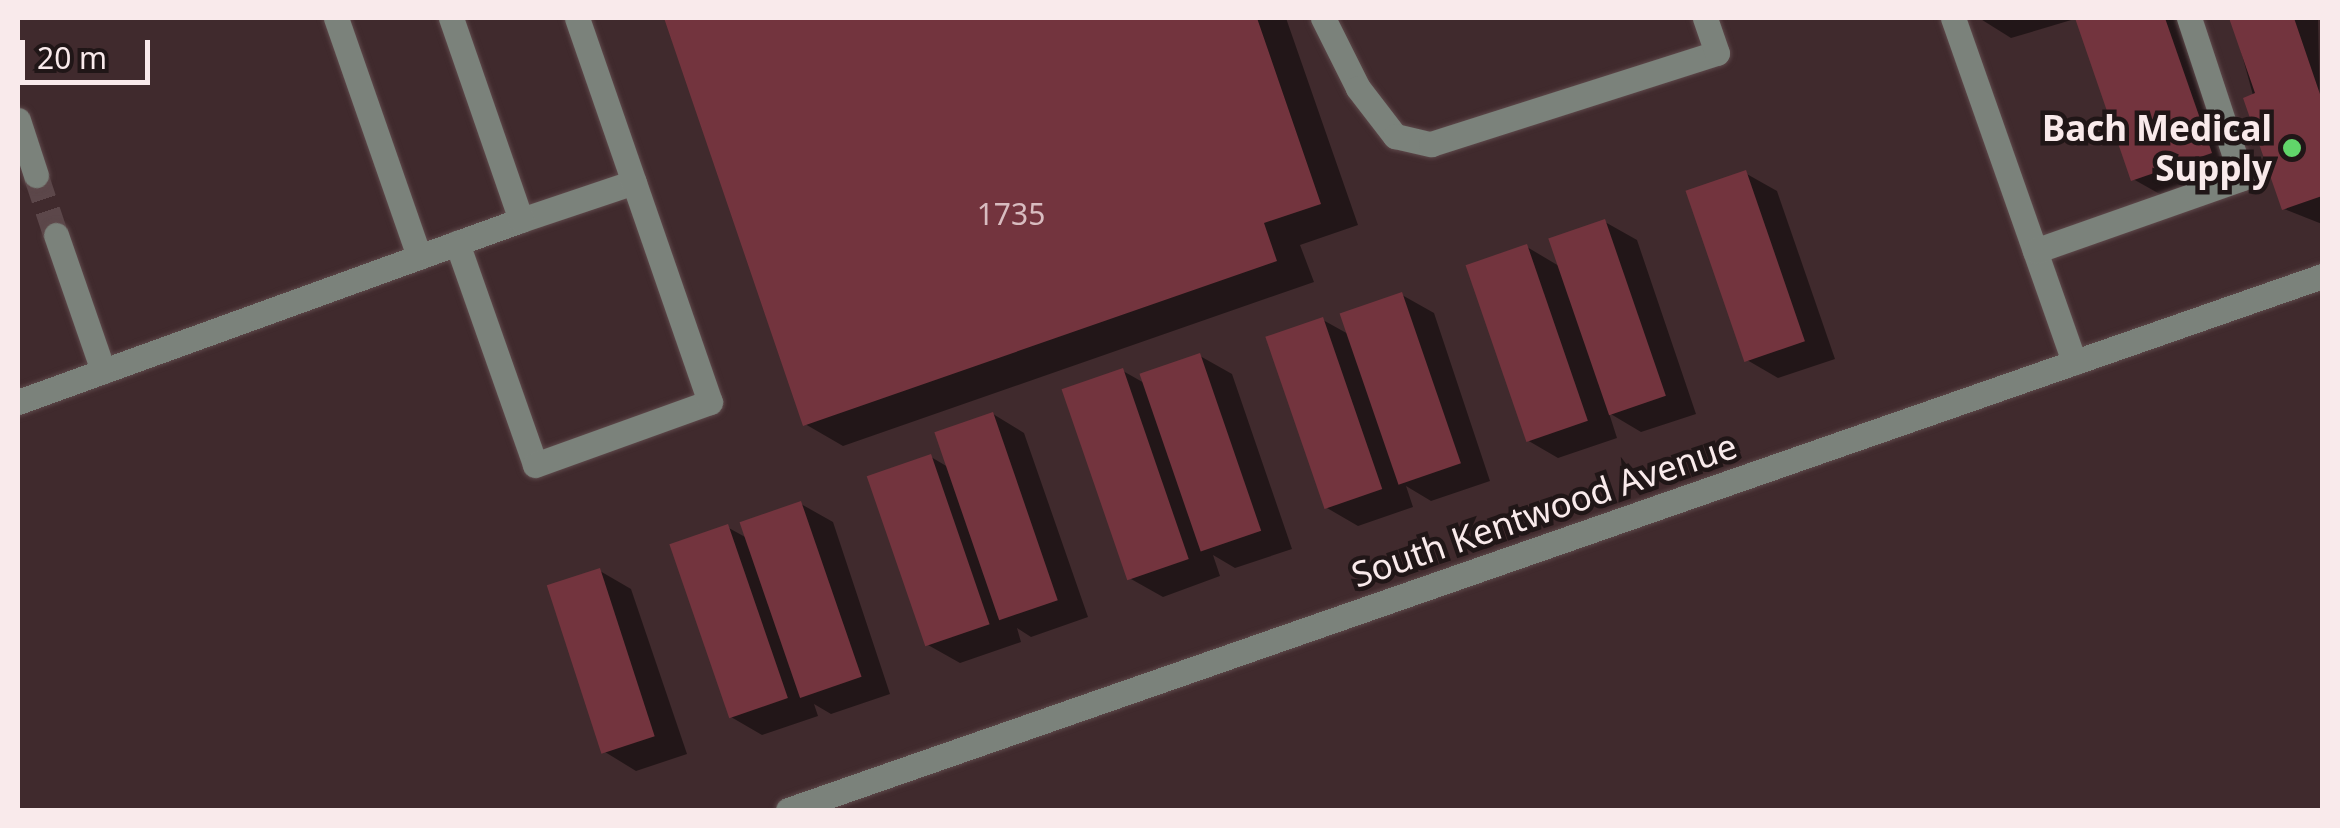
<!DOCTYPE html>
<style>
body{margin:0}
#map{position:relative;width:2340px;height:828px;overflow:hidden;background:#402a2d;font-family:"Noto Sans",sans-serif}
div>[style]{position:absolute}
.shadow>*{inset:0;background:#0007}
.building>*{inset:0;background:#73343e;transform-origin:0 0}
.minor-tunnel>*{height:25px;margin-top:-12.5px;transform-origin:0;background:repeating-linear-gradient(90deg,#5c474a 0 25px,transparent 0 37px)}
.roads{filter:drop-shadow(0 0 2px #5e494b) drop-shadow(0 0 2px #5e494b)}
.minor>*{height:25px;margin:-12.5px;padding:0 12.5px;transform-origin:12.5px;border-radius:12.5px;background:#7b827b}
.dots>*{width:28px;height:28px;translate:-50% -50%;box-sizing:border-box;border:5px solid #201617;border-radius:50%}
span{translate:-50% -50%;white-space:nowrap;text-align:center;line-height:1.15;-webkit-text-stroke:9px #201617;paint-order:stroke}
.number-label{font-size:30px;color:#d8bcc0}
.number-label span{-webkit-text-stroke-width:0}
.poi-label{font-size:35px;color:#f9eaeb;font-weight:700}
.right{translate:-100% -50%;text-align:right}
.street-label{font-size:35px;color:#f9eaeb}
.frame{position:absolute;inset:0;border:20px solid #f9eaeb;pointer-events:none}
.scale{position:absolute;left:20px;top:40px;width:130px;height:45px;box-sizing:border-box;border:5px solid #f9eaeb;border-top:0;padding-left:12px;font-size:30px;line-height:35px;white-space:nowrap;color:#f9eaeb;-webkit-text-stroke:8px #201617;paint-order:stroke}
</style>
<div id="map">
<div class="shadow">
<div style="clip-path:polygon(666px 18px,1286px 18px,1358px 225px,1300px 245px,1314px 282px,843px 446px,805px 424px)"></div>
<div style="clip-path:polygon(1979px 18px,2078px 18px,2011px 38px)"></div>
<div style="clip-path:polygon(2078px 18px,2189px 18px,2242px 170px,2165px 197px,2133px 179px)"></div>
<div style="clip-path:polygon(2232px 18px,2318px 18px,2322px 224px,2284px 209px)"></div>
<div style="clip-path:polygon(1745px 173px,1777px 191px,1835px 359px,1778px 378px,1747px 360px)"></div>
<div style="clip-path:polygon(1605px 222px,1637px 240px,1696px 414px,1641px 432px,1609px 413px,1617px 438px,1558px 458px,1527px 440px,1527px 247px,1559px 266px)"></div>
<div style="clip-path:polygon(1402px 295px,1434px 313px,1490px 481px,1431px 501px,1406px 486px,1413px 507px,1358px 526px,1327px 508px,1323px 320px,1350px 335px)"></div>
<div style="clip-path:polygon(1200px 356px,1232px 374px,1292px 549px,1235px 568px,1213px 555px,1220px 576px,1163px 597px,1131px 579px,1123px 371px,1146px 384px)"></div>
<div style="clip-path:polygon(993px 414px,1024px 433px,1088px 617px,1031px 637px,1017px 628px,1021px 642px,960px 663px,928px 645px,931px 457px,948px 467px)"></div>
<div style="clip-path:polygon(801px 504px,833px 522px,890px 694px,831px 714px,814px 704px,818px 716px,762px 735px,731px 717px,727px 527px,747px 538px)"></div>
<div style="clip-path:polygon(600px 571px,631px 589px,687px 754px,636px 771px,605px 752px)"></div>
</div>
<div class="building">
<div style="clip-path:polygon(664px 18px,1257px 18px,1321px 204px,1264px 223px,1277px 261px,803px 426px)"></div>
<div style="clip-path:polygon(2075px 18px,2165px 18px,2212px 153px,2131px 181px)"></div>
<div style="clip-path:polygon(2229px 18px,2294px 18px,2322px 100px,2322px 196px,2282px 210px,2243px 98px,2255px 93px)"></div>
<div style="left:1746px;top:170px;width:181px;height:64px;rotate:71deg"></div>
<div style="left:1605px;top:219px;width:187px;height:60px;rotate:71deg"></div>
<div style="left:1527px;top:244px;width:187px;height:65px;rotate:71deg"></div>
<div style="left:1402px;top:292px;width:181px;height:66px;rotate:71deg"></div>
<div style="left:1323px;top:317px;width:182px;height:61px;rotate:71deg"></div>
<div style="left:1200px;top:353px;width:188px;height:64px;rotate:71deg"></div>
<div style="left:1123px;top:368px;width:202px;height:65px;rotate:71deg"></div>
<div style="left:993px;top:412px;width:199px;height:62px;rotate:71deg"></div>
<div style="left:931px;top:454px;width:180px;height:68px;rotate:71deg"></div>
<div style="left:801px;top:501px;width:186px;height:65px;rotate:71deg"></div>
<div style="left:728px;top:524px;width:184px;height:62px;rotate:71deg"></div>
<div style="left:600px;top:568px;width:177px;height:56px;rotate:72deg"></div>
</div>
<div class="minor-tunnel">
<div style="left:36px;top:175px;width:63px;rotate:71.6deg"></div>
</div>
<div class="roads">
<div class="minor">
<div style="left:336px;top:18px;width:253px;rotate:70.8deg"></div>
<div style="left:1323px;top:18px;width:78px;rotate:63.4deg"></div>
<div style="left:1358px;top:88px;width:61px;rotate:52.4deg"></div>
<div style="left:1395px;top:136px;width:37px;rotate:13deg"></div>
<div style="left:1431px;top:144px;width:300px;rotate:-17.7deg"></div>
<div style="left:1717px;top:53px;width:37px;rotate:-109deg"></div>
<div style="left:1953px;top:18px;width:365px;rotate:70.6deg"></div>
<div style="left:18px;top:120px;width:58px;rotate:71.9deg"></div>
<div style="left:521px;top:220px;width:119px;rotate:-18.6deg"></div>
<div style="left:56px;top:235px;width:144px;rotate:70.9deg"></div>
<div style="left:457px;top:243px;width:235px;rotate:70.6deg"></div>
<div style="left:535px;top:465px;width:186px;rotate:-19.8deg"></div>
<div style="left:710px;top:402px;width:406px;rotate:-109.1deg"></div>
<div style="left:2035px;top:251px;width:219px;rotate:-19.4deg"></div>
<div style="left:2242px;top:178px;width:169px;rotate:-108.3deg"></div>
<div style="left:18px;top:402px;width:535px;rotate:-19.89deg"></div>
<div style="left:521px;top:220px;width:214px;rotate:-109.1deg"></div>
<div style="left:788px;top:810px;width:1624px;rotate:-19.19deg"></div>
</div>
</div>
<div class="dots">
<div style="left:2292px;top:148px;background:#61d56a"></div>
</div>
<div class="number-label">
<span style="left:1011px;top:214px">1735</span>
</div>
<div class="poi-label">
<span class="right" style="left:2272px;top:148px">Bach Medical<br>Supply</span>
</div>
<div class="street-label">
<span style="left:1544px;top:510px;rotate:-19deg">South Kentwood Avenue</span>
</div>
<div class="frame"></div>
<div class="scale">20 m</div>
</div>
